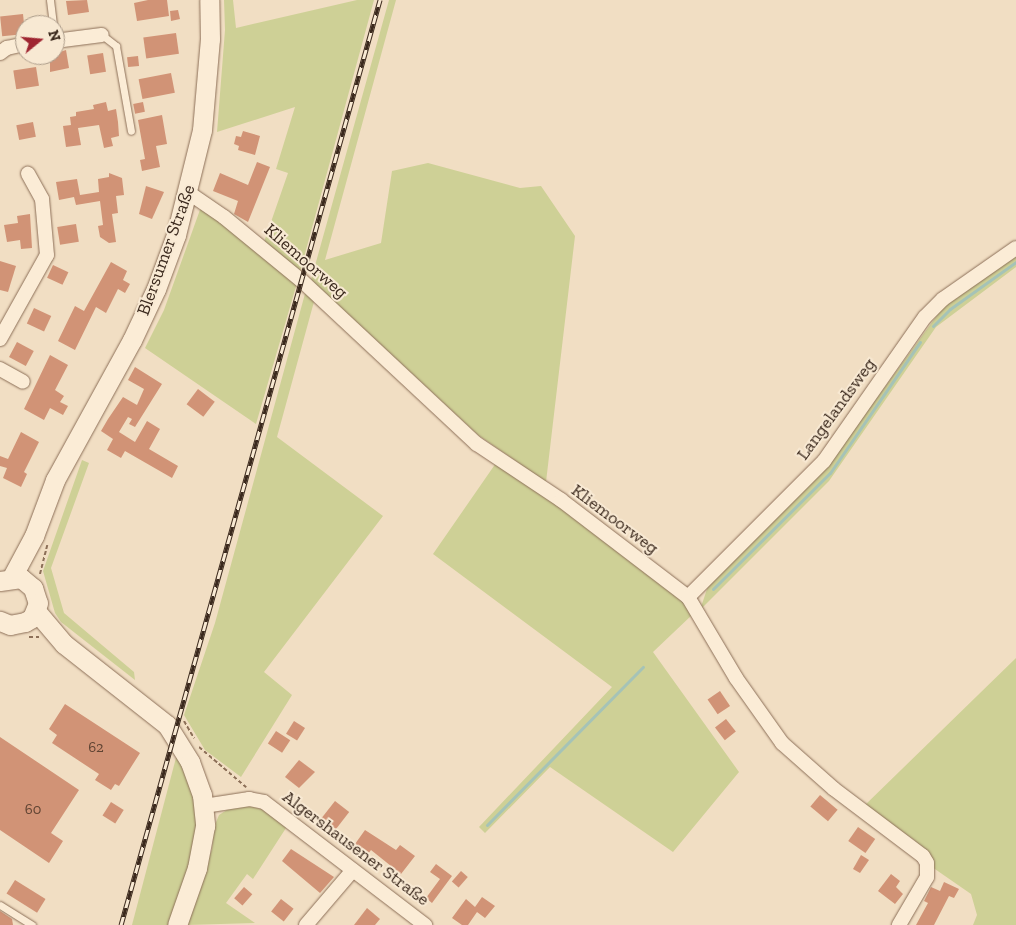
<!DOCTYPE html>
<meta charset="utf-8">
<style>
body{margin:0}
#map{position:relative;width:1016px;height:925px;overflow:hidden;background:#f1dec3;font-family:"Zilla Slab",serif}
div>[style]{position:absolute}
.green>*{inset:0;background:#ced096}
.stream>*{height:3px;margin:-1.5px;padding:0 1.5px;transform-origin:1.5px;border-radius:1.5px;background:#a5c3b7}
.building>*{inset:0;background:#d19376;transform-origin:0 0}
.path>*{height:2px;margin-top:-1px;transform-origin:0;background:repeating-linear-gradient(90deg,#8c6f58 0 4px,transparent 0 6.5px)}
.roads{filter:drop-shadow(0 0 1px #8c6f58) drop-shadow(0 0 1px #8c6f58)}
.lane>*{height:7px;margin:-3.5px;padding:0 3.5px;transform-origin:3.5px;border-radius:3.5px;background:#fbecd6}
.street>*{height:14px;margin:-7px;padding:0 7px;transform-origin:7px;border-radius:7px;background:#fbecd6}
.secondary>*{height:19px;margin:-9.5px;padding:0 9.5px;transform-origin:9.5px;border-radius:9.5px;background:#fbecd6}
.rail>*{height:5px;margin-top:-2.5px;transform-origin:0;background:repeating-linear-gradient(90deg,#f8e9d3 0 9px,#3b291d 0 18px);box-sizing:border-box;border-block:1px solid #3b291d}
span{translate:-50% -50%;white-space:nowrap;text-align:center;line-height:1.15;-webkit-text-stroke:4px #f8e9d3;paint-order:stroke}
.number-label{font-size:15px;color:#604433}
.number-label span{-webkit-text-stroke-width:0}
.street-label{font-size:18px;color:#3b291d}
.north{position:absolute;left:15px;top:15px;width:50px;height:50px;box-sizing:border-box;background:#f8e9d3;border:1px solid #ac9c8a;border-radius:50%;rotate:73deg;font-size:14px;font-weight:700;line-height:20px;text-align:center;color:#3b291d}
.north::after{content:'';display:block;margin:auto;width:18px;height:22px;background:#9f2531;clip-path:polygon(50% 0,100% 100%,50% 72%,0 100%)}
</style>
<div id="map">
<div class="green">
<div style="clip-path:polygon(224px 0,233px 0,236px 28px,357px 0,374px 0,300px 272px,264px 242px,288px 173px,276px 169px,295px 107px,217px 132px,225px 30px)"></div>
<div style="clip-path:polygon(389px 0,396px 0,325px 260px,381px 243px,392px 171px,428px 163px,520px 188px,541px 186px,575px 236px,546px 482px,478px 435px,311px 280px)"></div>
<div style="clip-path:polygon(201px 207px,297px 283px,256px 424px,145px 348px,164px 310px)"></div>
<div style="clip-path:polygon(1016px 254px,1016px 267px,936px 327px,829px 481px,700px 610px,708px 586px,826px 468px,946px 303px)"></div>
<div style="clip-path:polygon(306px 290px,315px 298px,277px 437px,383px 516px,264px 672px,292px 695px,241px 777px,205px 750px,184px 715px,215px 623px)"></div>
<div style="clip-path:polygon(82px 460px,89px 463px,51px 568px,64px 613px,134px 672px,135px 680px,61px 622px,55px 613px,43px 571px)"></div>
<div style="clip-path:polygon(496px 463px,557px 504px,681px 600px,693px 614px,653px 652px,739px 772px,673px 852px,550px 767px,485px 833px,479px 827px,612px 687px,433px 554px)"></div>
<div style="clip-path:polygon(1016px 658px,1016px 925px,973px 925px,977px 915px,971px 894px,932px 867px,926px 852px,914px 840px,863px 807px)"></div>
<div style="clip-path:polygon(177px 754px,194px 798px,197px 824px,193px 856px,170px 925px,132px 925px)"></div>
<div style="clip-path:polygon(250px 806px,264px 810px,286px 823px,286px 828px,253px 879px,247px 874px,226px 903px,255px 923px,186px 925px,212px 849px,214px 827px,219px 815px,230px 808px)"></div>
</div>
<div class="stream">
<div style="left:933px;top:326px;width:24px;rotate:-45deg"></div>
<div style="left:950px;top:309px;width:81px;rotate:-35.5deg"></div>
<div style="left:713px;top:589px;width:165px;rotate:-44.8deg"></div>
<div style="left:830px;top:473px;width:159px;rotate:-55.5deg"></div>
<div style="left:487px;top:825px;width:222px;rotate:-45.4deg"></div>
</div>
<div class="building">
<div style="clip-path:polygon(87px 0,89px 12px,68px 15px,66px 1px)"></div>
<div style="clip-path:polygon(148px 0,167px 0,169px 16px,137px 21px,134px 3px)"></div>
<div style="clip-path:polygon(178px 10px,180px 19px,171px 21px,170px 11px)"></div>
<div style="left:23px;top:14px;width:20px;height:23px;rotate:84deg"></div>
<div style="left:176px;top:33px;width:21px;height:33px;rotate:82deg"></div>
<div style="clip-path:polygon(66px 50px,69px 68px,50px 72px,50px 55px)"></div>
<div style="left:103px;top:53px;width:19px;height:16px;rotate:81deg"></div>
<div style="left:138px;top:56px;width:10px;height:11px;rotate:84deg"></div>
<div style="left:36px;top:67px;width:19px;height:23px;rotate:81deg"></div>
<div style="left:171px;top:73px;width:20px;height:33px;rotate:79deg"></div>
<div style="clip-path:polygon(106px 102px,108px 111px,116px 109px,118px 122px,119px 136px,111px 138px,113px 146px,104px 148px,99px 125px,78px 128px,81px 145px,66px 147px,63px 126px,71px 125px,70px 117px,76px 116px,76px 112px,94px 109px,93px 105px)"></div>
<div style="left:143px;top:102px;width:10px;height:10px;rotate:79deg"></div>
<div style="clip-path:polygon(162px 115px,167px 144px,156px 146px,160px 167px,142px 171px,140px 160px,145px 159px,138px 120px)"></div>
<div style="left:33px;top:122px;width:15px;height:17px;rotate:79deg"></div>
<div style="clip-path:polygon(243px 131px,260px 136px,255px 155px,238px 150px,239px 146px,234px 144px,236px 136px,241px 137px)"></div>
<div style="clip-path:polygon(257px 162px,270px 167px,248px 222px,234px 214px,238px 201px,213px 191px,220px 173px,248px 185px)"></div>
<div style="clip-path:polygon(109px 173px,122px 178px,124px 195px,116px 196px,118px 213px,112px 214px,116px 242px,109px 243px,100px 237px,98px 226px,103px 225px,100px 201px,76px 205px,74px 197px,59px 200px,56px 182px,77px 179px,80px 195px,99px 192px,98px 179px,109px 177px)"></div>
<div style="clip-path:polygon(146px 186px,164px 192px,152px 219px,139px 214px)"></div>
<div style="clip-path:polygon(30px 214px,32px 248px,21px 249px,20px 240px,7px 242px,4px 225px,18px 223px,17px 216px)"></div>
<div style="left:76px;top:224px;width:18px;height:19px;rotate:81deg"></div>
<div style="clip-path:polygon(0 261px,16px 266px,8px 292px,0 290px)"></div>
<div style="clip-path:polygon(111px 262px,127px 271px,123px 280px,130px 284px,125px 293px,118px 289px,106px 313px,96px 307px,75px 350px,58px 341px,75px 306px,84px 311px)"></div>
<div style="left:53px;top:265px;width:17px;height:14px;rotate:25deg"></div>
<div style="left:34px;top:308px;width:19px;height:17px;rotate:25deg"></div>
<div style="left:17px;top:342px;width:19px;height:17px;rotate:28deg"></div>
<div style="clip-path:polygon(50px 355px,68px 365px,55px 390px,64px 396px,60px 402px,68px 406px,63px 415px,50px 408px,44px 420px,24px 409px)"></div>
<div style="clip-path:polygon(135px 367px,162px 384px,135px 427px,129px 424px,132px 419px,128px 417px,119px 432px,135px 442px,147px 421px,160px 429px,149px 449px,178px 466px,172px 478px,125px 451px,121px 458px,107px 450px,113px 439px,101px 431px,108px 419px,123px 397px,137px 405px,144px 389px,128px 380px)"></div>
<div style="left:198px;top:389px;width:21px;height:19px;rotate:37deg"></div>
<div style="clip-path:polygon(21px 432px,39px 442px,24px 472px,27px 474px,21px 487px,3px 478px,7px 468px,0 466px,0 456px,8px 459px)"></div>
<div style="left:720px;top:691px;width:18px;height:15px;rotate:56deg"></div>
<div style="clip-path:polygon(65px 704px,140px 753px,119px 786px,115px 784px,111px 790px,95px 780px,99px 774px,52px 743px,57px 735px,49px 729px)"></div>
<div style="left:726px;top:719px;width:16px;height:14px;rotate:52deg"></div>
<div style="left:294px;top:721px;width:13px;height:15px;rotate:32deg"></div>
<div style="left:276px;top:731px;width:17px;height:15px;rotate:33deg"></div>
<div style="clip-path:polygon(0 737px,79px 790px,51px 833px,63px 841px,49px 863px,0 830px)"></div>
<div style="clip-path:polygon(299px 760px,315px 772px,299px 788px,285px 777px)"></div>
<div style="left:820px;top:795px;width:23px;height:15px;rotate:40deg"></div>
<div style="left:335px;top:801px;width:18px;height:22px;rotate:38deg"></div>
<div style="left:111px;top:802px;width:15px;height:16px;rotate:32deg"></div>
<div style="left:858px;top:827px;width:21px;height:17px;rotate:35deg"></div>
<div style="clip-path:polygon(365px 830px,396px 850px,400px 845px,415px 856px,401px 874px,371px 850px,368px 854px,355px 844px)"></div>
<div style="clip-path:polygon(291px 849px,334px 877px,320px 893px,282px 861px)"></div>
<div style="clip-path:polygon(861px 855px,869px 860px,860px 873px,853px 869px)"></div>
<div style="clip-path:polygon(436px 864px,452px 876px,432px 903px,426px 898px,440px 879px,430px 872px)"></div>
<div style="left:461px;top:871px;width:9px;height:14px;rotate:41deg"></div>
<div style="clip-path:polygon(891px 874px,900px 881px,896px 887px,903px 894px,895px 904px,878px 891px)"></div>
<div style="left:15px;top:880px;width:36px;height:16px;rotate:32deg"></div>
<div style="clip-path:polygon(944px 882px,959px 889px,954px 898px,949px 896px,934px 925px,916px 925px,928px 903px,924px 901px,931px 887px,940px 891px)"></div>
<div style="left:244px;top:887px;width:11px;height:15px;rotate:41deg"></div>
<div style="clip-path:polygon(482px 897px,495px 906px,485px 918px,477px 912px,468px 925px,462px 925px,452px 918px,466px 899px,475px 907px)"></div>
<div style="left:281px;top:899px;width:16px;height:16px;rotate:38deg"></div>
<div style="clip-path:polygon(367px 908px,380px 919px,375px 925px,354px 925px)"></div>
<div style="clip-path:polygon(0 911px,12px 919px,13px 925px,0 925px)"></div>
</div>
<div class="path">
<div style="left:40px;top:574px;width:30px;rotate:-76deg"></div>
<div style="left:29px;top:637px;width:10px"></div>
<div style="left:184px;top:721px;width:20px;rotate:60deg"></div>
<div style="left:199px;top:747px;width:62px;rotate:40.4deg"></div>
</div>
<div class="roads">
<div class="lane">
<div style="left:50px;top:0;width:25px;rotate:83deg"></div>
<div style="left:102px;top:35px;width:18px;rotate:38deg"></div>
<div style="left:116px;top:46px;width:86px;rotate:80deg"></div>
<div style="left:0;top:905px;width:38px;rotate:32deg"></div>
</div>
<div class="street">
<div style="left:55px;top:41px;width:47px;rotate:-7.3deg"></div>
<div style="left:0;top:53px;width:9px;rotate:-36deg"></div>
<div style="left:7px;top:48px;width:18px;rotate:-13deg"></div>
<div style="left:189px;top:193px;width:42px;rotate:34.4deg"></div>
<div style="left:224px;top:217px;width:101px;rotate:39.4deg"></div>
<div style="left:302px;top:281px;width:239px;rotate:43deg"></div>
<div style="left:477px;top:444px;width:101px;rotate:33.7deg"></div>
<div style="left:561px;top:500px;width:160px;rotate:37.4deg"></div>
<div style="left:688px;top:597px;width:94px;rotate:59.3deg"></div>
<div style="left:736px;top:678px;width:80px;rotate:54.7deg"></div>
<div style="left:782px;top:743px;width:69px;rotate:41.5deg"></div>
<div style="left:834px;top:789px;width:111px;rotate:37deg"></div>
<div style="left:923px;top:856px;width:8px;rotate:60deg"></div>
<div style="left:927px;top:863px;width:14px;rotate:90deg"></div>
<div style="left:927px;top:877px;width:56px;rotate:120.3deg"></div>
<div style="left:0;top:339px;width:96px;rotate:-60.8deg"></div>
<div style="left:47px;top:255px;width:56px;rotate:-95.1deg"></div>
<div style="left:42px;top:199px;width:29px;rotate:-119deg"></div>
<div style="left:0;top:369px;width:26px;rotate:29deg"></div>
<div style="left:688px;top:597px;width:192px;rotate:-45deg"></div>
<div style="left:824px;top:461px;width:176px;rotate:-55deg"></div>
<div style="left:925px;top:317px;width:25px;rotate:-45deg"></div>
<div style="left:943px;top:299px;width:89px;rotate:-34.9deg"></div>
<div style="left:204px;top:806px;width:46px;rotate:-8.8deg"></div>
<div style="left:249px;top:799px;width:15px;rotate:11deg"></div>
<div style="left:264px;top:802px;width:203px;rotate:37.4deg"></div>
<div style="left:306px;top:925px;width:72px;rotate:-49.5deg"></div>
</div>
<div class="secondary">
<div style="left:12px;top:577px;width:47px;rotate:-61.8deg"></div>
<div style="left:34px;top:536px;width:60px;rotate:-69.4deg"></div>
<div style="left:55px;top:480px;width:160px;rotate:-61.2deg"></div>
<div style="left:132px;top:340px;width:56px;rotate:-64.8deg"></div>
<div style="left:156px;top:289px;width:58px;rotate:-69.7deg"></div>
<div style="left:176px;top:235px;width:108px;rotate:-76.1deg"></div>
<div style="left:202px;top:130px;width:91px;rotate:-85deg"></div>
<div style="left:210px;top:39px;width:39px;rotate:-91deg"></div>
<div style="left:0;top:581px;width:21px;rotate:-8deg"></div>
<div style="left:21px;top:578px;width:16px;rotate:40deg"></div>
<div style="left:33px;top:588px;width:16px;rotate:72deg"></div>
<div style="left:38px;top:603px;width:16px;rotate:112deg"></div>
<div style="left:32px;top:618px;width:8px;rotate:150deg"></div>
<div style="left:25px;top:622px;width:15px;rotate:169deg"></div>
<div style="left:10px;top:625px;width:11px;rotate:-158deg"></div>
<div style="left:36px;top:611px;width:43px;rotate:49.7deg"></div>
<div style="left:64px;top:644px;width:131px;rotate:38.2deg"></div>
<div style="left:167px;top:725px;width:44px;rotate:58.1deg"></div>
<div style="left:190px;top:762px;width:35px;rotate:70deg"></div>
<div style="left:202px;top:795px;width:31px;rotate:84deg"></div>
<div style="left:205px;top:826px;width:43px;rotate:100.8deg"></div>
<div style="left:197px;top:868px;width:60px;rotate:109.3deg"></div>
</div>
</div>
<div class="rail">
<div style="left:121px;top:925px;width:961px;rotate:-74.36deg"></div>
</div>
<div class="number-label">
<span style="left:96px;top:748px">62</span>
<span style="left:33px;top:810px">60</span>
</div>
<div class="street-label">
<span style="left:166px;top:250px;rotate:-70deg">Blersumer Straße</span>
<span style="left:306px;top:261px;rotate:41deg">Kliemoorweg</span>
<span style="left:836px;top:409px;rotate:-54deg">Langelandsweg</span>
<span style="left:615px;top:519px;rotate:37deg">Kliemoorweg</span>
<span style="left:356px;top:848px;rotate:37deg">Algershausener Straße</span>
</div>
<div class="north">N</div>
</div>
